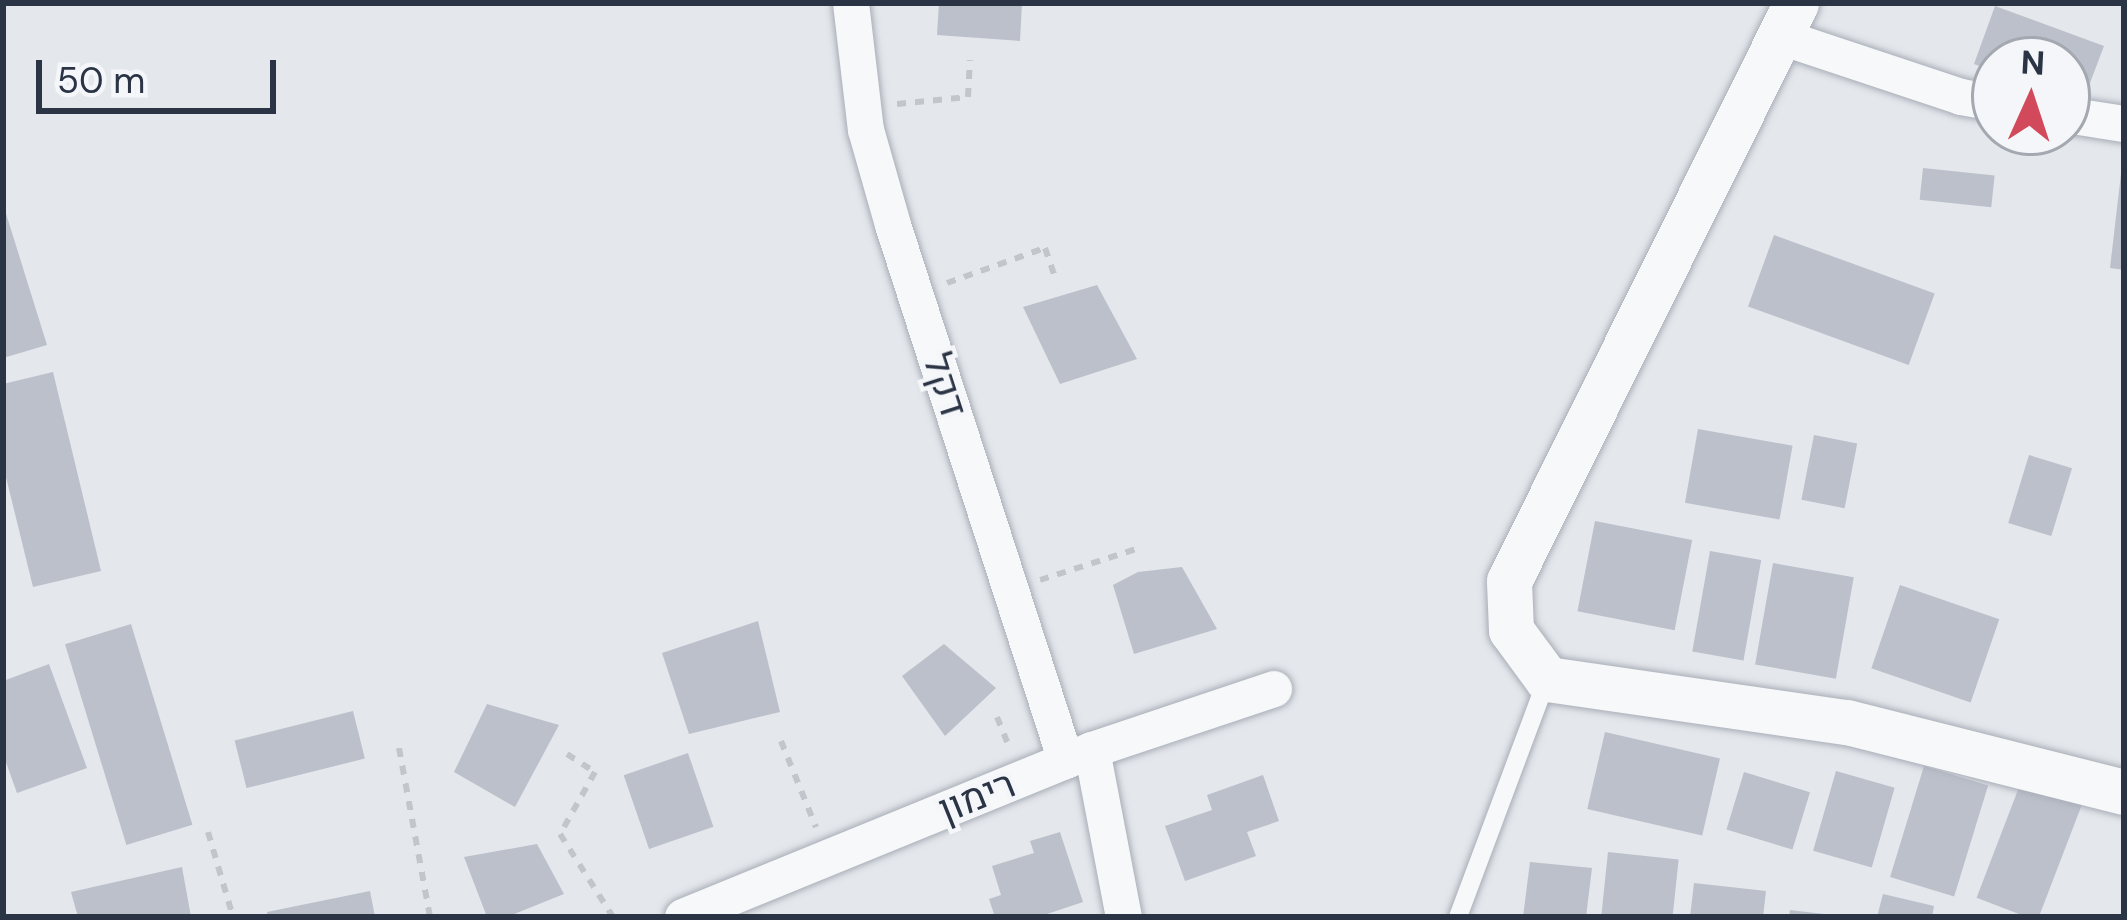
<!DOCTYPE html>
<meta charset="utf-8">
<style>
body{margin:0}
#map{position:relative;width:2127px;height:920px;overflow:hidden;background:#e4e7ec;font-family:"DM Sans",Heebo,sans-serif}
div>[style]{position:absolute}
.building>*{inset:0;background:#bbc0ca;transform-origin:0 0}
.path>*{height:6px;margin-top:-3px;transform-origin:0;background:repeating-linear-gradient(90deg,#c2c5cb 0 9px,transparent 0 18px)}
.roads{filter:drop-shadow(0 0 3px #a9aeb7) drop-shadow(0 0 3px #a9aeb7)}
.service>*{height:18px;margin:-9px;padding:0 9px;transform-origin:9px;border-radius:9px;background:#f7f8fa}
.minor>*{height:36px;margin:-18px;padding:0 18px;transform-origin:18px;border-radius:18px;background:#f7f8fa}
.tertiary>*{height:45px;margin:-22.5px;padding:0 22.5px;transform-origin:22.5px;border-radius:22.5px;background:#f7f8fa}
span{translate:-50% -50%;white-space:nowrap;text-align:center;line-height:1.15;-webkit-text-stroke:9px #f4f6f9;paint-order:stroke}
.street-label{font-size:39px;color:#2b3445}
.frame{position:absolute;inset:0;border:6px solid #2b3445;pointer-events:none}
.north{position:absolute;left:1971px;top:36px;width:120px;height:120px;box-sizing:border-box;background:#f4f6f9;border:3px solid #a4a8b1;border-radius:50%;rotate:3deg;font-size:33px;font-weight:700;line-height:48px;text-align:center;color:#2b3445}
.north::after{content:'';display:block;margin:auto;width:42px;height:54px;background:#d1495b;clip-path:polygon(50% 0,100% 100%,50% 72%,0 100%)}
.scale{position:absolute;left:36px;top:60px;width:240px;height:54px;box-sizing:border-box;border:6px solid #2b3445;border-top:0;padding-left:15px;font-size:36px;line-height:42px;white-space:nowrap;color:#2b3445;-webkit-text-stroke:9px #f4f6f9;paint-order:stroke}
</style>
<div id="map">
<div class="building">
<div style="clip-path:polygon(939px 3px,1022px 3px,1020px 41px,937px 35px)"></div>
<div style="clip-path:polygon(1995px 6px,2104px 46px,2082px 104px,2067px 99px,2067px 60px,1995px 60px,1995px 72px,1974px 64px)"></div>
<div style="left:1923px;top:168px;width:72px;height:32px;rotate:6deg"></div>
<div style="clip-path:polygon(2121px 174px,2124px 174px,2124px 270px,2110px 268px)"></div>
<div style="clip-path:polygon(3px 204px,47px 345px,3px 358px)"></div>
<div style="left:1774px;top:235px;width:171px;height:76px;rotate:20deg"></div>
<div style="clip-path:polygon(1097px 285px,1137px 359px,1060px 384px,1023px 307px)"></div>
<div style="clip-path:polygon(53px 372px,101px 571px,33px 587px,3px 465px,3px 384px)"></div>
<div style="left:1698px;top:429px;width:96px;height:75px;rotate:10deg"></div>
<div style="left:1814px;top:435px;width:44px;height:66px;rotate:11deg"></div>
<div style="left:2029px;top:455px;width:45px;height:71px;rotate:17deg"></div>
<div style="left:1595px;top:521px;width:99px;height:92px;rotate:11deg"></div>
<div style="left:1710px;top:551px;width:52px;height:102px;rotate:10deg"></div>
<div style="left:1773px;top:563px;width:82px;height:103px;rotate:10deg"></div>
<div style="clip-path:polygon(1182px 567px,1217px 629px,1134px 654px,1113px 585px,1138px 572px)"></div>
<div style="left:1900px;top:585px;width:105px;height:88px;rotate:19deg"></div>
<div style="clip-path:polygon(758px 621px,780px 712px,689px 734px,662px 653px)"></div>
<div style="left:131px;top:624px;width:210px;height:69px;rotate:73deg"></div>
<div style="clip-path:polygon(944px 644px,996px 688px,945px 736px,902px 676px)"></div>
<div style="clip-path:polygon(49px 664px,87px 768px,17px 793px,3px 754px,3px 681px)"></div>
<div style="clip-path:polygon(487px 704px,559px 725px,515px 807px,454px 772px)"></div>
<div style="left:353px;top:711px;width:49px;height:122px;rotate:76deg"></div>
<div style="left:1605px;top:732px;width:118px;height:79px;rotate:13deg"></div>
<div style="left:688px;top:753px;width:78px;height:68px;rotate:71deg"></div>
<div style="left:1924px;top:766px;width:67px;height:116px;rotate:17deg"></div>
<div style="left:1836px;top:771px;width:61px;height:83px;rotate:16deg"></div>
<div style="left:1744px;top:772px;width:69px;height:60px;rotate:17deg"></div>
<div style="clip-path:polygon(1263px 775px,1279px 821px,1247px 832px,1256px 856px,1185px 881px,1165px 826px,1212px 810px,1207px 795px)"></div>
<div style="left:2021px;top:782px;width:65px;height:124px;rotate:21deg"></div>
<div style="clip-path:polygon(1060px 832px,1083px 902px,1038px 917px,995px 917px,989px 899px,1001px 895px,992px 866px,1034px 853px,1030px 841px)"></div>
<div style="clip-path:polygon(537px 844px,564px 894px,507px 917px,487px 917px,464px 857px)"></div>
<div style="left:1608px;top:852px;width:71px;height:65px;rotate:6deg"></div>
<div style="clip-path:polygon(1530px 862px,1592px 868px,1586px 917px,1523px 917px)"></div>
<div style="clip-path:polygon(182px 867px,191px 917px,78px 917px,71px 892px)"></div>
<div style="clip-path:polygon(1694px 883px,1766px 891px,1763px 917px,1690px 917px)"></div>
<div style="clip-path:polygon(370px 891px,375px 917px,268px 917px,267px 912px)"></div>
<div style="clip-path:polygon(1883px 894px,1934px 906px,1932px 917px,1877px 917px)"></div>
<div style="clip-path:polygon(1790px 910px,1824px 914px,1824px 917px,1789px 917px)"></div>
</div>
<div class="path">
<div style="left:897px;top:104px;width:71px;rotate:-5.6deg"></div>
<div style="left:968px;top:97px;width:37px;rotate:-87deg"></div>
<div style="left:947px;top:283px;width:104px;rotate:-19.7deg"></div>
<div style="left:1045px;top:248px;width:34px;rotate:71deg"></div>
<div style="left:1040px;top:580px;width:104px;rotate:-17.9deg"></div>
<div style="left:997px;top:717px;width:32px;rotate:68deg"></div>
<div style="left:781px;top:741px;width:93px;rotate:67.9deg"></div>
<div style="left:399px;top:748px;width:172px;rotate:79.6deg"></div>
<div style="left:567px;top:754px;width:33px;rotate:33deg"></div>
<div style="left:595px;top:772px;width:71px;rotate:119.4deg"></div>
<div style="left:560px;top:834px;width:98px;rotate:57.4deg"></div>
<div style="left:208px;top:832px;width:89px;rotate:73.6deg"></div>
</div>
<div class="roads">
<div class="service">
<div style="left:1458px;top:917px;width:254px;rotate:-69.5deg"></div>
</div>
<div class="minor">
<div style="left:851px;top:3px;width:128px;rotate:83.3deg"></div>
<div style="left:866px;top:130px;width:99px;rotate:74.1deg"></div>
<div style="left:893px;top:225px;width:563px;rotate:72.11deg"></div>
<div style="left:1784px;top:38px;width:187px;rotate:18.4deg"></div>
<div style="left:1961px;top:97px;width:35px;rotate:10deg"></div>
<div style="left:2067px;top:115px;width:58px;rotate:9deg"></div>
<div style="left:1092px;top:750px;width:170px;rotate:79.2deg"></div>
<div style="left:683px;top:917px;width:442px;rotate:-22.2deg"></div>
<div style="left:1092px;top:750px;width:192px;rotate:-18.5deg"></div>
</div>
<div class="tertiary">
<div style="left:1796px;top:3px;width:645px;rotate:116.41deg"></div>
<div style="left:1509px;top:581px;width:49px;rotate:87.7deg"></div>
<div style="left:1511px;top:630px;width:61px;rotate:53.7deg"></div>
<div style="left:1547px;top:679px;width:303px;rotate:8.2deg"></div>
<div style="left:1847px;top:722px;width:286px;rotate:14.2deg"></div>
</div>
</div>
<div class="street-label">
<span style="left:945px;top:385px;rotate:72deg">דקל</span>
<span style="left:977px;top:797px;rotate:-22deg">רימון</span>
</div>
<div class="frame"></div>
<div class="north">N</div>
<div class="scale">50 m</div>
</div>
